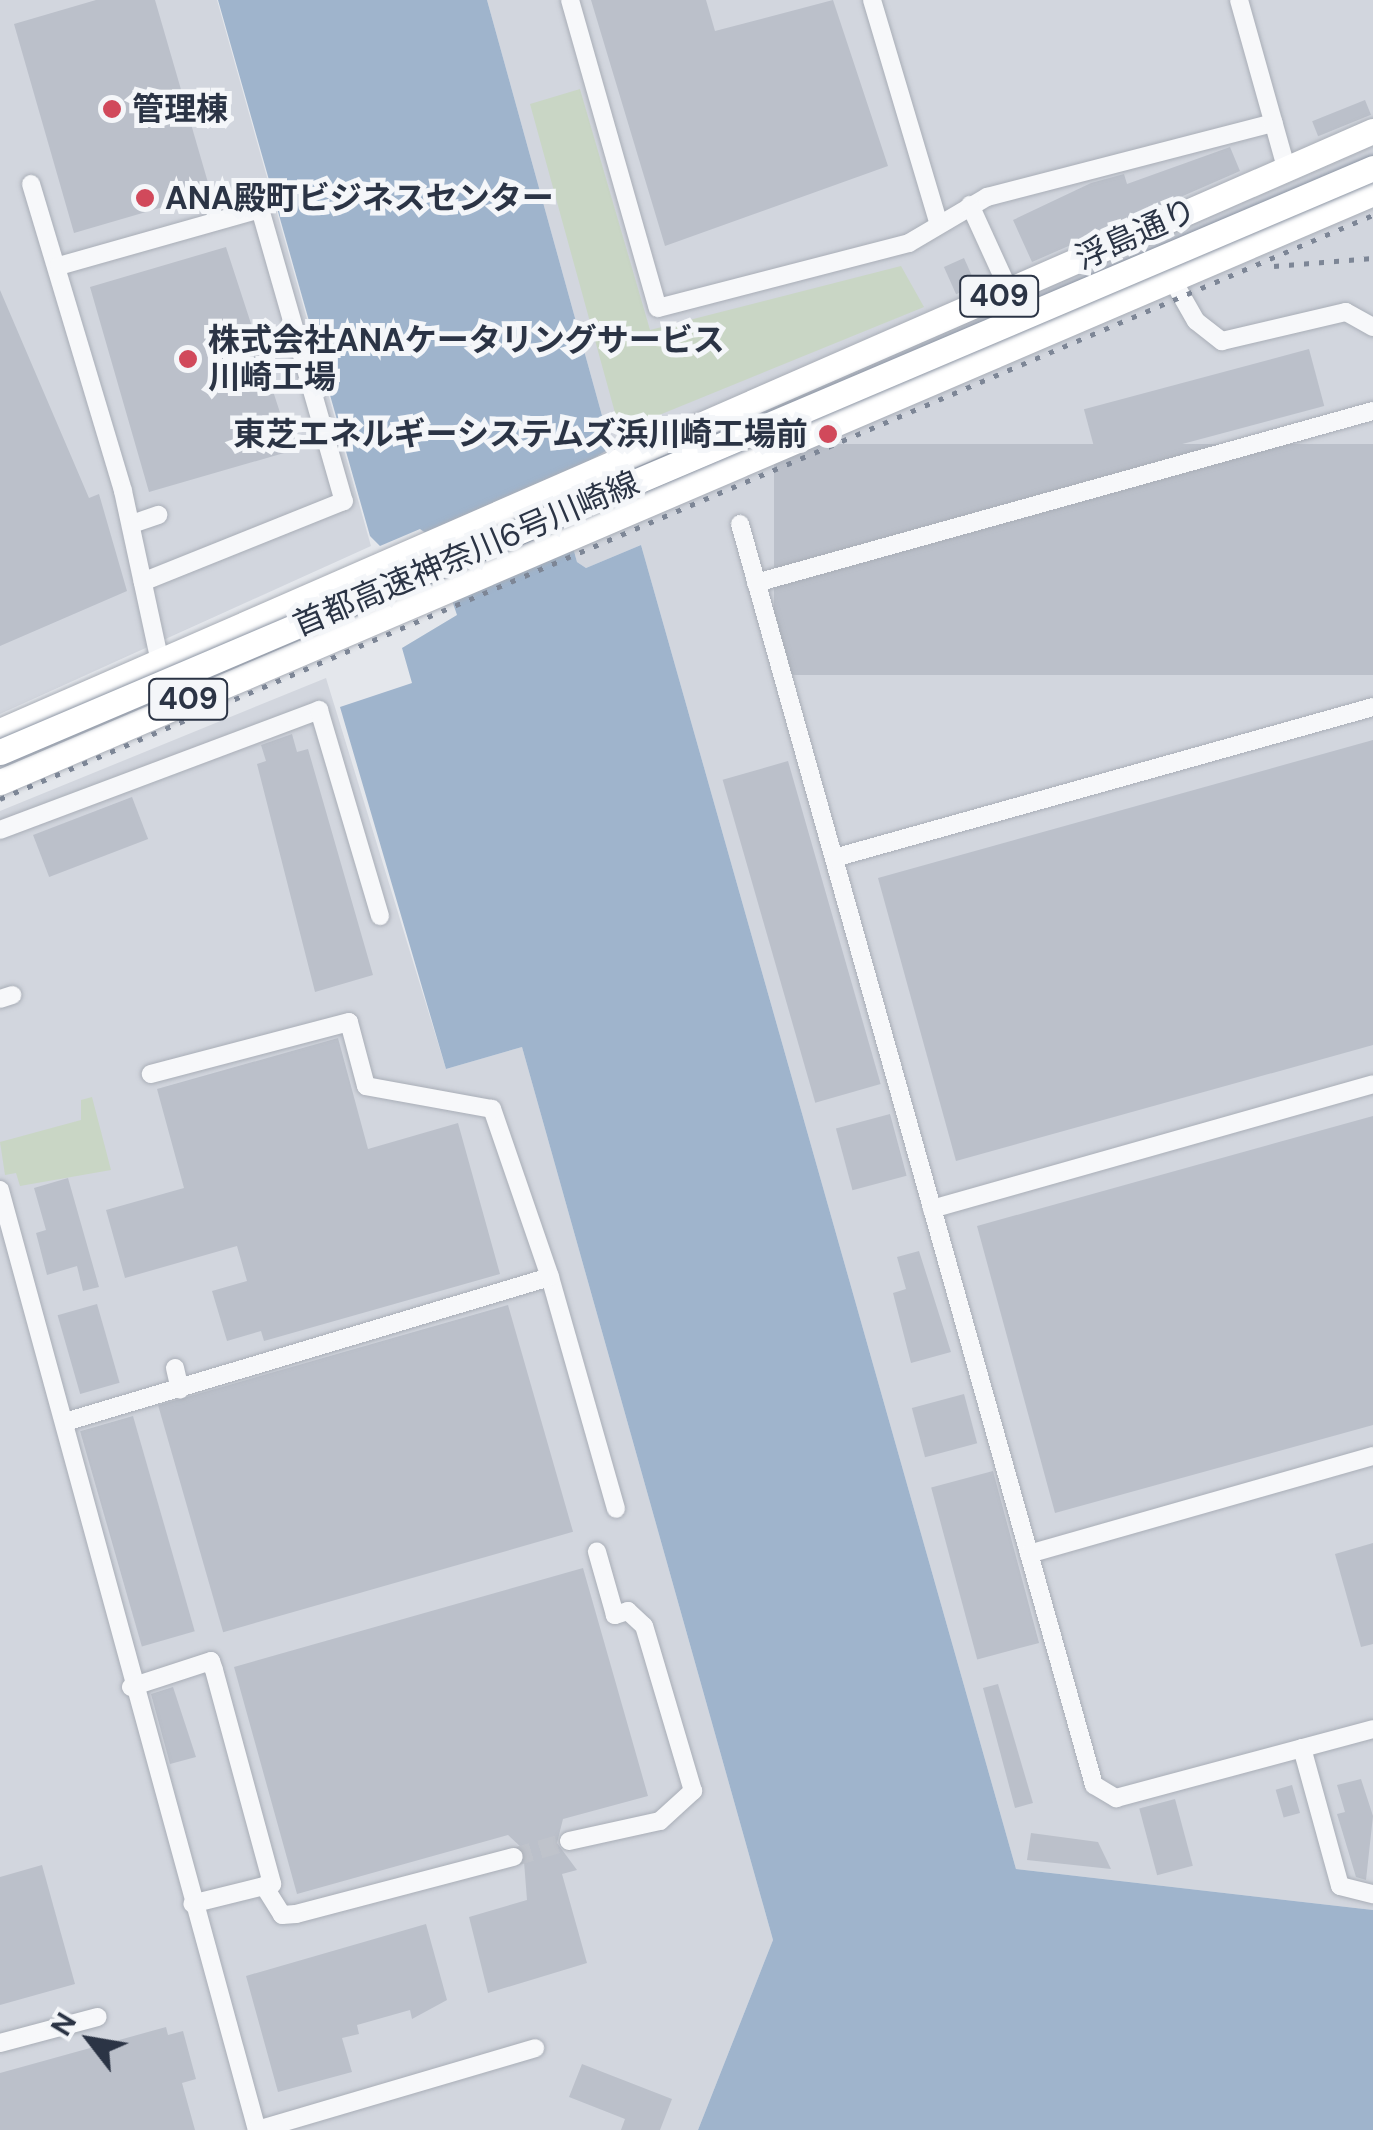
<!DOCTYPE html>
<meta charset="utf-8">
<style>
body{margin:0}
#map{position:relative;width:1373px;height:2130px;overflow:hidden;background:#e4e7ec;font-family:"DM Sans","Noto Sans JP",sans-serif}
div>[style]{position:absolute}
.built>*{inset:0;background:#d2d6de}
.green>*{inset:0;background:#c9d6c5}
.water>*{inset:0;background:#9fb4cc}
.building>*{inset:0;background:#bbc0ca;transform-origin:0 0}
.minor-tunnel>*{height:18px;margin-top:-9px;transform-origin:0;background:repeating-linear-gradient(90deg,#bfc3cb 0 18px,transparent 0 27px)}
.roads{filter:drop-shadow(0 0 2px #a9aeb7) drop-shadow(0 0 2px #a9aeb7)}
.minor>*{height:18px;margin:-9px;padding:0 9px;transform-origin:9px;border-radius:9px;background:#f7f8fa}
.highway>*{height:25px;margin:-12.5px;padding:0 12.5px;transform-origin:12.5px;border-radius:12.5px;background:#fff}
.rail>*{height:5px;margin-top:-2.5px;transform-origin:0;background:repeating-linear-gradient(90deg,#7d8696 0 5px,transparent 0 15px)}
.bridges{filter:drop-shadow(0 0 2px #8b94a3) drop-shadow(0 0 2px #8b94a3)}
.highway-bridge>*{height:25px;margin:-12.5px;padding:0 12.5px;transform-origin:12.5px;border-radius:12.5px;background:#fff}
.dots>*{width:28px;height:28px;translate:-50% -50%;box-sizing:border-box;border:5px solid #f4f6f9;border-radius:50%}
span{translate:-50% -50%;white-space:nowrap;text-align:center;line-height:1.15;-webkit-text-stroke:10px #f4f6f9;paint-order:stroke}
.shield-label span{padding:2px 8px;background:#f4f6f9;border:2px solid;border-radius:8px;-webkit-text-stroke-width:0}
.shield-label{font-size:30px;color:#2b3445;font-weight:700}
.poi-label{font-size:32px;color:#2b3445;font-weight:700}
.left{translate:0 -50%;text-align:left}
.right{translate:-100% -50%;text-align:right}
.street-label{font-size:32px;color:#2b3445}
.north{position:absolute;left:40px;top:1990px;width:100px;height:100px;-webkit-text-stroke:8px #f4f6f9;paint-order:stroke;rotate:301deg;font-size:28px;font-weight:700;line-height:40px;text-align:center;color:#2b3445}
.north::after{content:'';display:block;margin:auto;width:35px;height:45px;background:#2b3445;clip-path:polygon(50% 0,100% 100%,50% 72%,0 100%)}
</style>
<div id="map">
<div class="built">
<div style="clip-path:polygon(0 0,217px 0,371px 546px,0 714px)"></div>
<div style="clip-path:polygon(487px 0,1373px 0,1373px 1910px,1016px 1869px,641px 545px,586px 568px,577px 562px,555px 481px,611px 448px)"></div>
<div style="clip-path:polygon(326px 678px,446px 1069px,522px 1047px,773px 1940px,698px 2130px,0 2130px,0 811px)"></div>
</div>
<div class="green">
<div style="clip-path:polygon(580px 89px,650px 330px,901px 266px,924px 307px,620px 431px,530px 104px)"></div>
<div style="clip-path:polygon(92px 1097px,111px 1170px,20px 1186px,16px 1173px,5px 1175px,0 1142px,81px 1120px,81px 1100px)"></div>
</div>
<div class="water">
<div style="clip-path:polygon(218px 0,487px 0,611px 448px,555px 481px,577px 562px,586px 568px,641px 545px,1016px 1869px,1373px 1910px,1373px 2130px,698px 2130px,773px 1940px,522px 1047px,446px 1069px,340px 707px,412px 683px,402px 648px,457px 615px,430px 536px,420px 529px,380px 546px,370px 536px)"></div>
</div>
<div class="building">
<div style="clip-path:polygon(96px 0,155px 0,211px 193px,74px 233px,14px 24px)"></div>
<div style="clip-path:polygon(591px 0,706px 0,715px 31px,833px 0,888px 166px,665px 246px)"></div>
<div style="left:1365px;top:100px;width:16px;height:57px;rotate:68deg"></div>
<div style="clip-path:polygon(1230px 147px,1240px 171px,1032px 262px,1013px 220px,1091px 183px,1124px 174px,1127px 184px)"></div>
<div style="clip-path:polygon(226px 247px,286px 431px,278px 433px,284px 453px,149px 492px,90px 287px)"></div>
<div style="left:964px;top:258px;width:30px;height:22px;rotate:66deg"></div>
<div style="clip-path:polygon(0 290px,89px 498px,99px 494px,127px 591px,0 646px)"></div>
<div style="left:1309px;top:349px;width:59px;height:233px;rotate:75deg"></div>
<div style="left:1373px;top:444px;width:231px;height:599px;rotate:90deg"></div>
<div style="clip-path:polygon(292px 734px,297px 752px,308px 749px,373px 975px,315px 992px,257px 764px,266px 761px,261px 745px)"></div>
<div style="clip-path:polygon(1373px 740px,1373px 1045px,956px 1161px,878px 878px)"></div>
<div style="left:788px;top:761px;width:336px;height:68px;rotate:74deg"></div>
<div style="left:132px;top:797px;width:45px;height:106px;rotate:69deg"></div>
<div style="clip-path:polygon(338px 1038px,368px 1149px,458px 1123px,500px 1274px,264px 1341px,261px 1331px,227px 1341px,212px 1291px,247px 1281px,237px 1246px,125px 1278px,106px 1210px,184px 1188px,157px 1089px)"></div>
<div style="left:890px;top:1114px;width:64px;height:56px;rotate:75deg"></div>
<div style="clip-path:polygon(1373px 1116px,1373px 1425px,1055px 1513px,977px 1226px)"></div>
<div style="clip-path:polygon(68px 1178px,99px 1287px,83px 1291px,77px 1266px,47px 1275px,36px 1233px,46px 1230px,34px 1188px)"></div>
<div style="clip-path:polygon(919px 1251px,951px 1352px,911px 1363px,893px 1293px,906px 1289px,897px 1257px)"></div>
<div style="left:97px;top:1304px;width:82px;height:41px;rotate:74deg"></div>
<div style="left:508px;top:1305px;width:236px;height:364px;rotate:74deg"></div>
<div style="left:964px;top:1394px;width:51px;height:54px;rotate:75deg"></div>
<div style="left:133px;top:1416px;width:224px;height:55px;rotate:74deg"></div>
<div style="left:993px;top:1471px;width:178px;height:64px;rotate:75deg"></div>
<div style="clip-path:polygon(1373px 1543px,1373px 1644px,1361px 1647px,1335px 1554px)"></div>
<div style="clip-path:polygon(583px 1568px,648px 1796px,563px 1819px,557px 1843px,577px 1870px,562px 1874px,587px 1963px,488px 1993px,469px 1917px,527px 1900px,523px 1849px,508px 1835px,297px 1894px,234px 1667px)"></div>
<div style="clip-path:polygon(998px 1684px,1033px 1803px,1015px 1808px,983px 1688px)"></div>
<div style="clip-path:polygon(173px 1687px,196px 1757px,170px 1764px,151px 1694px)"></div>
<div style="clip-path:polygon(1361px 1779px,1373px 1816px,1366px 1880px,1356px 1877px,1337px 1814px,1345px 1812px,1337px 1785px)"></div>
<div style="left:1292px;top:1785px;width:29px;height:17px;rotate:74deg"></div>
<div style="left:1175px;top:1799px;width:69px;height:37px;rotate:75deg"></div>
<div style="clip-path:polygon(1031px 1833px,1098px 1842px,1111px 1869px,1027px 1860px)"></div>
<div style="clip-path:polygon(42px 1865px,75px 1984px,0 2005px,0 1877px)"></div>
<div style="clip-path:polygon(426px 1924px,447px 2000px,412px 2019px,410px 2010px,357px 2025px,359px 2034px,342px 2038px,352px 2072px,278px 2092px,246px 1976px)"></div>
<div style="clip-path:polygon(166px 2027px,168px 2035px,183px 2031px,196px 2079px,182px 2083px,195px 2130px,0 2130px,0 2073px)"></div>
<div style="clip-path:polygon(582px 2064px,672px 2099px,660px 2130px,621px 2130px,625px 2119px,569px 2097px)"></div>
</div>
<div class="minor-tunnel">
<div style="left:514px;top:1857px;width:57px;rotate:-16.2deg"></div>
</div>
<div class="roads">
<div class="minor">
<div style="left:570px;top:0;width:320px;rotate:74.1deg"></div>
<div style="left:658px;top:308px;width:259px;rotate:-14.5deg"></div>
<div style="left:909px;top:243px;width:91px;rotate:-30.5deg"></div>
<div style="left:987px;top:197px;width:296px;rotate:-14.5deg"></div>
<div style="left:872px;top:0;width:232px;rotate:73.4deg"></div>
<div style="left:1239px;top:0;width:173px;rotate:74.3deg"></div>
<div style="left:31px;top:184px;width:320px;rotate:73.3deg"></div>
<div style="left:123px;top:491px;width:185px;rotate:77.8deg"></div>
<div style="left:970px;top:205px;width:135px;rotate:65.5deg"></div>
<div style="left:59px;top:266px;width:209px;rotate:-15.8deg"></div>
<div style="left:260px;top:209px;width:304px;rotate:74deg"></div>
<div style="left:344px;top:501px;width:217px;rotate:158.1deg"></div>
<div style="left:1172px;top:279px;width:48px;rotate:60.3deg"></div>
<div style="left:1196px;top:321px;width:33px;rotate:38deg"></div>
<div style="left:1222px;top:341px;width:127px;rotate:-13.2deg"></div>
<div style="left:1346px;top:312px;width:31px;rotate:29deg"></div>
<div style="left:132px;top:524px;width:28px;rotate:-19deg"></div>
<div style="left:740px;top:524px;width:1310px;rotate:74.32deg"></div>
<div style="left:1094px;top:1785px;width:26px;rotate:31deg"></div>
<div style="left:1116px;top:1798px;width:266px;rotate:-15deg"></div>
<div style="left:756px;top:583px;width:641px;rotate:-15.58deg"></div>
<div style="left:0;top:830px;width:341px;rotate:-20.6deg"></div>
<div style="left:319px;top:710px;width:215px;rotate:73.5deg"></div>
<div style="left:834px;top:858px;width:560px;rotate:-15.65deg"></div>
<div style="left:0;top:999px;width:13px;rotate:-18deg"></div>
<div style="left:0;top:1190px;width:974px;rotate:74.71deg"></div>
<div style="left:257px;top:2130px;width:290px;rotate:-16.4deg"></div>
<div style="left:932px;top:1209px;width:458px;rotate:-15.8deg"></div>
<div style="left:550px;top:1277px;width:241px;rotate:74.1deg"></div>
<div style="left:175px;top:1368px;width:22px;rotate:77deg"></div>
<div style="left:65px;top:1422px;width:506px;rotate:-16.65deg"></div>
<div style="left:550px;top:1277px;width:178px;rotate:-109deg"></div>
<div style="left:492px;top:1109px;width:128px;rotate:-169.7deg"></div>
<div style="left:366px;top:1086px;width:66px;rotate:-104.9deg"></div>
<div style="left:349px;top:1022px;width:205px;rotate:165.3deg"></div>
<div style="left:1029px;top:1554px;width:358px;rotate:-15.9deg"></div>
<div style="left:131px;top:1687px;width:84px;rotate:-18deg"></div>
<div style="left:211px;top:1661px;width:9px;rotate:72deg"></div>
<div style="left:214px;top:1670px;width:222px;rotate:74.8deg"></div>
<div style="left:272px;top:1884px;width:82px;rotate:166deg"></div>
<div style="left:1302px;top:1748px;width:143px;rotate:74.6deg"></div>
<div style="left:1340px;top:1886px;width:34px;rotate:14deg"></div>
<div style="left:569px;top:1841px;width:93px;rotate:-12.4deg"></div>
<div style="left:660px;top:1821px;width:45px;rotate:-42.3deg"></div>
<div style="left:693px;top:1791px;width:172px;rotate:-106.5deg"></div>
<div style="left:644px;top:1626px;width:22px;rotate:-137deg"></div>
<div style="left:628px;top:1611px;width:14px;rotate:163deg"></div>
<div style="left:615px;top:1615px;width:66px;rotate:-105.9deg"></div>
<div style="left:264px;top:1886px;width:34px;rotate:58deg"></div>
<div style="left:282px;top:1915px;width:14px;rotate:-4deg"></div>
<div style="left:296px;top:1914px;width:225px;rotate:-14.7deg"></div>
<div style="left:0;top:2043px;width:101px;rotate:-14.9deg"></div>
</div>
<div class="highway">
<div style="left:0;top:731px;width:1498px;rotate:-23.61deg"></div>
<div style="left:0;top:782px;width:1494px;rotate:-23.22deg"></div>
</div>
</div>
<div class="rail">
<div style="left:1274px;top:266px;width:99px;rotate:-4.6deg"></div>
<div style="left:0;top:799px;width:1492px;rotate:-23.04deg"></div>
</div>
<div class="bridges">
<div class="highway-bridge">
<div style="left:0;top:752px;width:1492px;rotate:-23.04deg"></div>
</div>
</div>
<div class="dots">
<div style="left:112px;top:109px;background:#d1495b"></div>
<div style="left:145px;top:198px;background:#d1495b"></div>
<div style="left:188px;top:359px;background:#d1495b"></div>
<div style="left:828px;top:434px;background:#d1495b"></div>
</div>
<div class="shield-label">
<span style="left:999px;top:296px">409</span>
<span style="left:188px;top:699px">409</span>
</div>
<div class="poi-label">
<span class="left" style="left:132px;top:109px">管理棟</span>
<span class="left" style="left:165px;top:198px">ANA殿町ビジネスセンター</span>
<span class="left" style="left:208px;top:359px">株式会社ANAケータリングサービス<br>川崎工場</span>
<span class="right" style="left:808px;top:434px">東芝エネルギーシステムズ浜川崎工場前</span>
</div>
<div class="street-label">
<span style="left:1136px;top:234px;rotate:-24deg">浮島通り</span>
<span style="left:466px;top:554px;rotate:-23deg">首都高速神奈川6号川崎線</span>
</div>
<div class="north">N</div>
</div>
